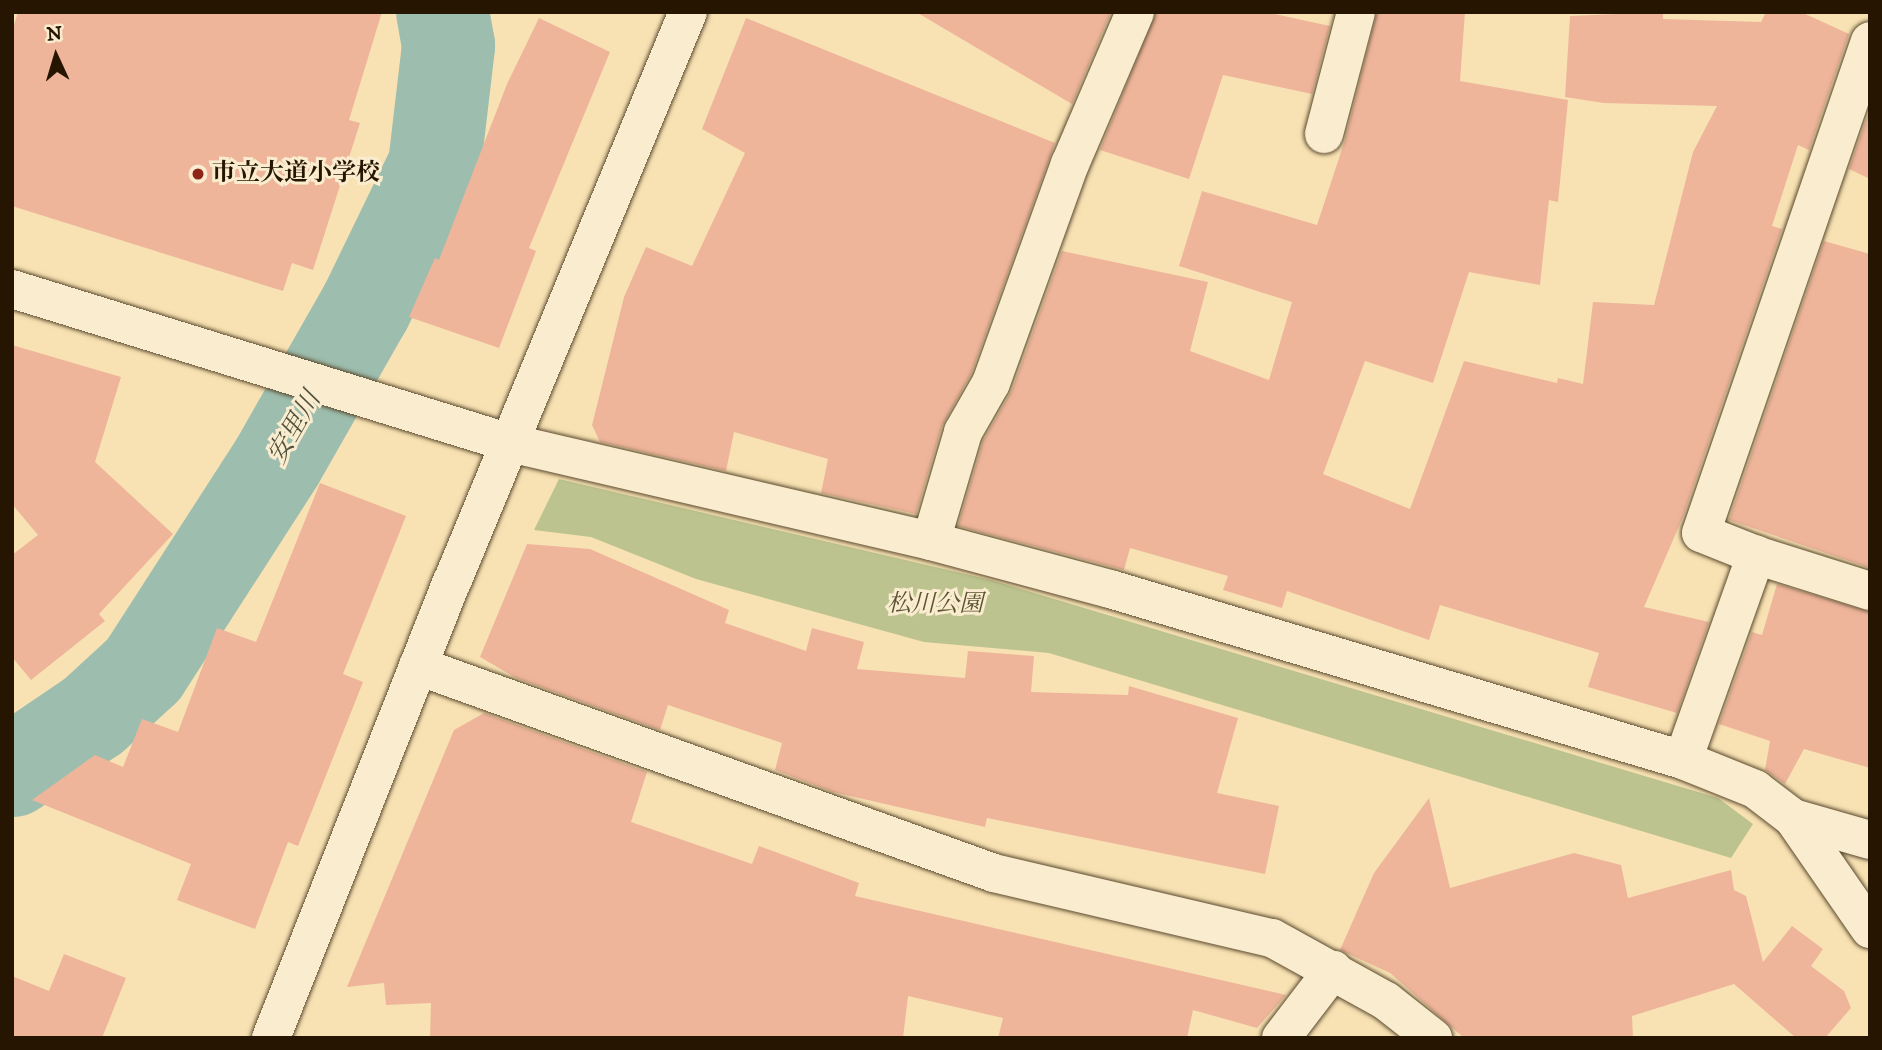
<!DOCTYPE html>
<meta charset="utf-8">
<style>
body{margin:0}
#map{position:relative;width:1882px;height:1050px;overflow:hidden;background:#f8e2b3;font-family:"IM FELL DW Pica","Noto Serif JP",serif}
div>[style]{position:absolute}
.green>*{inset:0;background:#bcc38e}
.river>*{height:93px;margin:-46.5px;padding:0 46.5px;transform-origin:46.5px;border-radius:46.5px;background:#9dbeae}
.building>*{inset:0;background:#eeb59b}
.roads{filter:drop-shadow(0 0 2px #5a492e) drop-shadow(0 0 2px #5a492e)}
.minor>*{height:38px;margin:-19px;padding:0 19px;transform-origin:19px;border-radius:19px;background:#faecce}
.tertiary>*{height:38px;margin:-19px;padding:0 19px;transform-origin:19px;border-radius:19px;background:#faecce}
.dots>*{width:19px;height:19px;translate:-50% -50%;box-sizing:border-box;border:4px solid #faecce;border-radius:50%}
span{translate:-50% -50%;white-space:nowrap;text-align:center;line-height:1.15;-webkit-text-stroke:6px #faecce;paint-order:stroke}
.poi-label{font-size:24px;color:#261601;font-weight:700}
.left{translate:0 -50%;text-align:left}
.park-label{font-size:24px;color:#5a5332;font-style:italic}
.water-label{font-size:26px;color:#50513e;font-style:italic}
.frame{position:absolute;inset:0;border:14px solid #261601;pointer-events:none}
.north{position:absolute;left:21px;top:21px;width:70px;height:70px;-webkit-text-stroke:5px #faecce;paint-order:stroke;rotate:356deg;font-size:19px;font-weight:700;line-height:28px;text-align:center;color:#261601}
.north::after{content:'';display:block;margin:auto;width:24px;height:32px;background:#261601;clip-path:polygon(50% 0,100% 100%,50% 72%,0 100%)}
</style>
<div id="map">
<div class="green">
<div style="clip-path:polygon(559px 479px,991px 580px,1718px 798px,1753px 824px,1731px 858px,1049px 653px,924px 642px,696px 579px,591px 537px,534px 530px)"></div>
</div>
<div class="river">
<div style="left:12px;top:770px;width:98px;rotate:-34.2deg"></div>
<div style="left:93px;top:715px;width:68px;rotate:-42.6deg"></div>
<div style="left:143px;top:669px;width:247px;rotate:-57.2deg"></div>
<div style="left:277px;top:461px;width:177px;rotate:-60.3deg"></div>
<div style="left:365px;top:307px;width:158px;rotate:-64.1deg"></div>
<div style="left:434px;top:165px;width:121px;rotate:-83.3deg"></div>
<div style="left:448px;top:45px;width:34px;rotate:-100deg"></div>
</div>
<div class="building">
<div style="clip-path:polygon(18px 12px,382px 12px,349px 120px,360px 123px,313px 270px,292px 263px,283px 291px,12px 206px,12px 31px)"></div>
<div style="clip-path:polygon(916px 12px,1111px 12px,1072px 104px)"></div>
<div style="clip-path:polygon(1156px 12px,1266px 12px,1330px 26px,1312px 94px,1223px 75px,1189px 179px,1100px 150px)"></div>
<div style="clip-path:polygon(1377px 12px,1465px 12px,1460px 81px,1568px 100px,1558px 202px,1549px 200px,1540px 285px,1469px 272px,1433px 383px,1365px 361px,1323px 474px,1410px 509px,1464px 361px,1557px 383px,1558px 378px,1583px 384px,1593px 302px,1654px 305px,1693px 152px,1717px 106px,1604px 103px,1565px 97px,1570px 16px,1663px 12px,1663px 19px,1761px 22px,1766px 12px,1801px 12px,1849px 34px,1809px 150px,1798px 145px,1772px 226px,1782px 229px,1683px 517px,1644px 607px,1709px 622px,1677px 713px,1588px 687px,1599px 653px,1440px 605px,1429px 640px,1287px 591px,1282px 608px,1223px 590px,1228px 576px,1130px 548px,1124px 570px,958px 526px,983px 441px,1012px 390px,1062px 251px,1208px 282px,1190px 351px,1269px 380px,1292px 302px,1179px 266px,1202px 191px,1317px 225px,1345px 140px)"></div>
<div style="clip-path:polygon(539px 18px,610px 52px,529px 248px,536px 251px,499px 348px,409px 317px,435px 258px,439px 260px,507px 84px)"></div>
<div style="clip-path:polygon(746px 18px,1055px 143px,971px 374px,942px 426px,916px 514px,821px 493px,828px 459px,734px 432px,726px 471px,600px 442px,592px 425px,624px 297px,646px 247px,692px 266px,745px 153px,702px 129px)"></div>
<div style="clip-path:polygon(1870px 109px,1870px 179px,1849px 169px)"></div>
<div style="clip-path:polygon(1824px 241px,1870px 254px,1870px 568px,1729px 520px)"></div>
<div style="clip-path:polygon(12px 345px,121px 377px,95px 462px,173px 534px,99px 614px,105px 621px,31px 680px,12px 657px,12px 555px,38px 535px,12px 504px)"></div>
<div style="clip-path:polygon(320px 483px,406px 516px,343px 674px,363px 682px,298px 846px,288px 842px,255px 929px,177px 900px,191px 864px,32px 800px,95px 755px,123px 767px,142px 719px,178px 732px,217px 628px,256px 642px)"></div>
<div style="clip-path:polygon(527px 544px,590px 549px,729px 610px,725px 623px,806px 651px,812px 628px,864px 642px,857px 669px,965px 678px,968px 651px,1034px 656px,1031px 692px,1128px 695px,1129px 686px,1238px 718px,1217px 793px,1279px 806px,1265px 874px,987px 818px,985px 827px,833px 792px,775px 770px,782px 743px,668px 705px,660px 730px,516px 678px,480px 657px)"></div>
<div style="clip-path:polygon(1777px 584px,1870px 612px,1870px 768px,1804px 749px,1785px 784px,1765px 770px,1770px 741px,1719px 724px,1752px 632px,1762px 635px)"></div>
<div style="clip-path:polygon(484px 713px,647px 772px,631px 822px,752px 864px,759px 846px,859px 883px,855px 896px,1286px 995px,1257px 1028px,1193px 1010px,1187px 1038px,998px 1038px,1003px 1018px,908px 996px,903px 1038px,430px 1038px,431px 1003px,386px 1005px,384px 983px,347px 987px,454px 730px)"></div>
<div style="clip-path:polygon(1429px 798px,1450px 888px,1574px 853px,1621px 865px,1628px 898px,1731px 870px,1734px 890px,1746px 896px,1763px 962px,1792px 926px,1823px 949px,1811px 966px,1844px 991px,1851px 1008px,1825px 1038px,1796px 1038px,1734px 984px,1632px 1016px,1633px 1038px,1464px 1038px,1390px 973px,1340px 950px,1374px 873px)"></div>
<div style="clip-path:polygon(64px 954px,126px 978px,102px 1038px,12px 1038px,12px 976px,49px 991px)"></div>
</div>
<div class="roads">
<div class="minor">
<div style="left:1324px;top:134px;width:126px;rotate:-75.3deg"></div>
<div style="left:510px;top:443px;width:432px;rotate:13.1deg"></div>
<div style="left:931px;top:541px;width:185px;rotate:15deg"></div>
<div style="left:1110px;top:589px;width:598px;rotate:16.62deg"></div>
<div style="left:1683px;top:760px;width:78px;rotate:21.9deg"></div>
<div style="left:1755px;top:789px;width:48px;rotate:37.3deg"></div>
<div style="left:1793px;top:818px;width:135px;rotate:55.3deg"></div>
<div style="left:931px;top:541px;width:114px;rotate:-73.6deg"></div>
<div style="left:963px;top:432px;width:56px;rotate:-60.3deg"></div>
<div style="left:991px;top:383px;width:233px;rotate:-70.2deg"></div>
<div style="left:1070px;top:164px;width:165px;rotate:-66.8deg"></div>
<div style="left:1756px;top:555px;width:59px;rotate:-158.2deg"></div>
<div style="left:1701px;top:533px;width:520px;rotate:-71.04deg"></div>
<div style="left:418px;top:666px;width:612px;rotate:19.77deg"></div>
<div style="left:994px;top:873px;width:285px;rotate:13.2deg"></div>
<div style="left:1272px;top:938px;width:130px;rotate:28.9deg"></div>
<div style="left:1386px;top:1001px;width:60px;rotate:38.2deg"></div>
<div style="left:1683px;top:760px;width:218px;rotate:-70.4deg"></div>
<div style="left:1756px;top:555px;width:120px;rotate:17.5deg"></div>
<div style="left:1793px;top:818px;width:80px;rotate:15.9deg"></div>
<div style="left:1281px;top:1038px;width:86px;rotate:-52.6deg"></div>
</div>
<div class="tertiary">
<div style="left:12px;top:289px;width:521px;rotate:17.18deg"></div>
<div style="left:271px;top:1038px;width:491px;rotate:-68.4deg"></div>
<div style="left:452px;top:582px;width:617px;rotate:-67.51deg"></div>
</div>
</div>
<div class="dots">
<div style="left:198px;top:174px;background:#8f2418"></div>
</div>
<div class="poi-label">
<span class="left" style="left:212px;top:174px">市立大道小学校</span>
</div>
<div class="park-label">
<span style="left:935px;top:605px">松川公園</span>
</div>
<div class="water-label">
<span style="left:295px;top:428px;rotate:-60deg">安里川</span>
</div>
<div class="frame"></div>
<div class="north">N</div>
</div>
